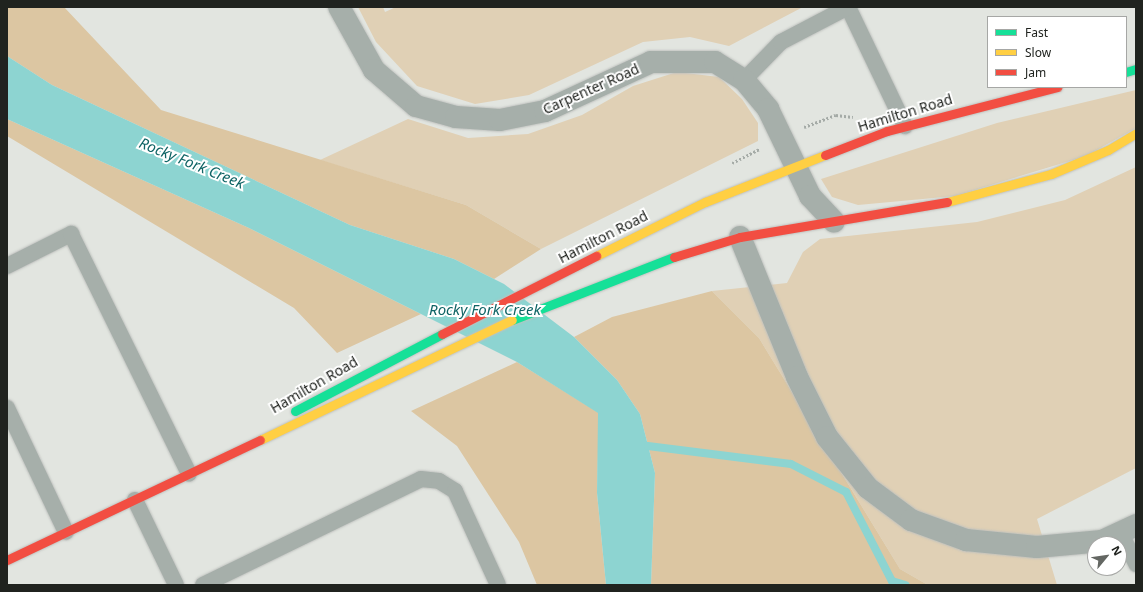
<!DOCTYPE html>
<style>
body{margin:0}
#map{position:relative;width:1143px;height:592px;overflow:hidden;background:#e2e5e0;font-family:"Noto Sans",sans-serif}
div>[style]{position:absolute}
.green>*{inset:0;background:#e0d0b5}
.forest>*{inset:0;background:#dcc6a2}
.water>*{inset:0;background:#8dd4d1}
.stream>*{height:8px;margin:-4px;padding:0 4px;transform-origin:4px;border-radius:4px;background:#8dd4d1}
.path>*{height:2.5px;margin-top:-1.25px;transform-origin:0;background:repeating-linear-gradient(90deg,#a5aba7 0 2px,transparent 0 4px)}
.roads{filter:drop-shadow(0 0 1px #bfc1be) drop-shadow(0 0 1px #bfc1be)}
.lane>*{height:16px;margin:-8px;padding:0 8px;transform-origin:8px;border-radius:8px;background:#a6afaa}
.street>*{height:22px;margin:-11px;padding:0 11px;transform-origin:11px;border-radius:11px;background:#a6afaa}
.fast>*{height:9px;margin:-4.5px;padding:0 4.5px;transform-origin:4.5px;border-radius:4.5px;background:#16e098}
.slow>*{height:9px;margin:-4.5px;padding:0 4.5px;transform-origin:4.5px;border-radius:4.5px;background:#ffcf43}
.jam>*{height:9px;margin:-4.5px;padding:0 4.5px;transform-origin:4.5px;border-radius:4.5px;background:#f24e42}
span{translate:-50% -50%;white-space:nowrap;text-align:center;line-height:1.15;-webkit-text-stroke:4px #fff;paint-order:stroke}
.street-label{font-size:14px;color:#20231f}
.water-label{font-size:15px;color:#0f6465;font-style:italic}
.frame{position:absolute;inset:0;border:8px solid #20231f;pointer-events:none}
.legend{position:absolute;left:987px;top:16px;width:140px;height:72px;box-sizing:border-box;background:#fff;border:1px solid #a6a7a5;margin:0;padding:5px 7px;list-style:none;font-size:12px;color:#20231f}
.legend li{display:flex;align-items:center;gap:8px;height:20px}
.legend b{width:20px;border:1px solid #a6a7a5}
.north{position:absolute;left:1087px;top:536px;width:40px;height:40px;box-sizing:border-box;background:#fff;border:1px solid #a6a7a5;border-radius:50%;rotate:61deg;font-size:11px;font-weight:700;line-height:16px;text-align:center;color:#20231f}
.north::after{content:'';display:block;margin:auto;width:14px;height:18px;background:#646763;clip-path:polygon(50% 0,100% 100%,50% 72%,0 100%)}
</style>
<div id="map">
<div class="green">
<div style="clip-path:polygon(358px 7px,383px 7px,385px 12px,396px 7px,803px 7px,729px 46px,690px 37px,643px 42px,529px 95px,475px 104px,417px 86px,376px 42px)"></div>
<div style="clip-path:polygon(677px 72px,719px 77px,742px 99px,758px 123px,758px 141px,541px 249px,466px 205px,320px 160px,408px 119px,468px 138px,528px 134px,582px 115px,633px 86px)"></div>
<div style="clip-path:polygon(1136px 90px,1136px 128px,1086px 156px,955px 196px,858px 205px,832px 197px,821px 179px,997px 123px)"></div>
<div style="clip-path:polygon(1136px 167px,1136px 468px,1037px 519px,1057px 585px,928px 585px,900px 569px,759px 338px,712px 291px,787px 283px,803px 252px,820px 239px,977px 222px,1065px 200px)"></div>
</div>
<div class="forest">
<div style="clip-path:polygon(7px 7px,64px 7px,161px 110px,466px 205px,541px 249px,494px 279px,454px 259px,350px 225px,52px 85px,7px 56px)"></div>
<div style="clip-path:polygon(7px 119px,249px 228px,421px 314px,337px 353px,294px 308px,7px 136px)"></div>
<div style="clip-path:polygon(712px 291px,759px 338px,900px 569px,928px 585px,651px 585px,655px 473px,640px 414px,617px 380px,574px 337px,612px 317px)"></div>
<div style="clip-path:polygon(517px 362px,599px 413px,597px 493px,606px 585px,537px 585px,519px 542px,457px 446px,411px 411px)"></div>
</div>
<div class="water">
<div style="clip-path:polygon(7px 56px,52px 85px,350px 225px,454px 259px,504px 284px,574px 337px,617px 380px,640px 414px,655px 473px,651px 585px,606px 585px,597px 493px,598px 413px,517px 362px,249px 228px,7px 119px)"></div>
</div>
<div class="stream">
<div style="left:648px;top:446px;width:144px;rotate:7.2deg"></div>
<div style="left:791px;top:464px;width:62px;rotate:27deg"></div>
<div style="left:846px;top:492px;width:100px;rotate:62.7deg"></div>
<div style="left:892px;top:581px;width:14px;rotate:17deg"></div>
</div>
<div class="path">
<div style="left:804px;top:127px;width:34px;rotate:-21deg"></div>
<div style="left:836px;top:115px;width:17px;rotate:7deg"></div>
<div style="left:732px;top:163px;width:31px;rotate:-27deg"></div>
</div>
<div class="roads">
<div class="lane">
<div style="left:848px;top:7px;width:132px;rotate:64.4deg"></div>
<div style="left:744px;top:80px;width:53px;rotate:-45.8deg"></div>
<div style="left:781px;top:42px;width:76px;rotate:-27.6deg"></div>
<div style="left:7px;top:266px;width:72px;rotate:-26.6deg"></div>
<div style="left:71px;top:234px;width:267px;rotate:63.8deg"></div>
<div style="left:7px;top:408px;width:137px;rotate:64.6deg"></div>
<div style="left:135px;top:500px;width:94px;rotate:64.2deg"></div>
<div style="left:1120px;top:532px;width:36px;rotate:63deg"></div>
<div style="left:203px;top:585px;width:242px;rotate:-25.9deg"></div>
<div style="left:421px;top:479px;width:18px;rotate:6deg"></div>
<div style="left:439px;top:481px;width:19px;rotate:32deg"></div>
<div style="left:455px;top:491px;width:103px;rotate:65.4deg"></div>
</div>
<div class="street">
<div style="left:339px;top:7px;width:72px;rotate:60.9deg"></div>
<div style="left:374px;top:70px;width:55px;rotate:40.6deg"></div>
<div style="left:416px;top:106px;width:41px;rotate:15.4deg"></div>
<div style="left:456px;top:117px;width:44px;rotate:3.9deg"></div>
<div style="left:500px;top:120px;width:46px;rotate:-11.3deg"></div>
<div style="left:545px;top:111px;width:117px;rotate:-24.8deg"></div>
<div style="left:651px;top:62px;width:64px"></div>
<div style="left:715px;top:62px;width:34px;rotate:32deg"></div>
<div style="left:744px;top:80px;width:38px;rotate:50deg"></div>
<div style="left:768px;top:109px;width:97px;rotate:64.2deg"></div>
<div style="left:810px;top:196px;width:35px;rotate:47deg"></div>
<div style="left:740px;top:237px;width:151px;rotate:67.8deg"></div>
<div style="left:797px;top:377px;width:67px;rotate:63.4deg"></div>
<div style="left:827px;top:437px;width:65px;rotate:51.2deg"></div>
<div style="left:868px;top:488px;width:54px;rotate:36.7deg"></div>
<div style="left:911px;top:520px;width:59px;rotate:20deg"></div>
<div style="left:966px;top:540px;width:71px;rotate:5.6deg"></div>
<div style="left:1037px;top:547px;width:65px;rotate:-5.3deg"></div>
<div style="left:1102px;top:541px;width:38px;rotate:-25deg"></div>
</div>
<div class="fast">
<div style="left:1126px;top:72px;width:10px;rotate:-17deg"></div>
<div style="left:512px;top:320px;width:174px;rotate:-21.3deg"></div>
<div style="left:295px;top:411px;width:166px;rotate:-27.6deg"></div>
</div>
<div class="slow">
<div style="left:947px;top:202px;width:108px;rotate:-15.1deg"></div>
<div style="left:1051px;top:174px;width:62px;rotate:-22.8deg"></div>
<div style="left:1108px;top:150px;width:33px;rotate:-31deg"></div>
<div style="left:596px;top:256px;width:122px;rotate:-26.4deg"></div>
<div style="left:705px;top:202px;width:129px;rotate:-21.4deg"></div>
<div style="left:260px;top:440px;width:279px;rotate:-25.5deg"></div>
</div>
<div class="jam">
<div style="left:825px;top:155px;width:66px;rotate:-21.2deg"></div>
<div style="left:887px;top:131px;width:176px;rotate:-14.5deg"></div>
<div style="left:674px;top:257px;width:69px;rotate:-16.9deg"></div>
<div style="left:740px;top:237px;width:210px;rotate:-9.6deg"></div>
<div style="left:442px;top:334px;width:173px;rotate:-26.9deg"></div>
<div style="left:7px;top:560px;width:280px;rotate:-25.4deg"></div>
</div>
</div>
<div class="street-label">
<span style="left:591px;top:89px;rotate:-24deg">Carpenter Road</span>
<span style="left:905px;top:113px;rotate:-17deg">Hamilton Road</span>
<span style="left:603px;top:237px;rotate:-27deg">Hamilton Road</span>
<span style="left:314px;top:385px;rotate:-30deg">Hamilton Road</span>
</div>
<div class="water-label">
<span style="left:192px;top:163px;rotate:22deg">Rocky Fork Creek</span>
<span style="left:485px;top:310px">Rocky Fork Creek</span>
</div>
<div class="frame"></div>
<ul class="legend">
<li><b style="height:5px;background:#16e098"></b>Fast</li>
<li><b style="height:5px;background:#ffcf43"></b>Slow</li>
<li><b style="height:5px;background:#f24e42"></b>Jam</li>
</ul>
<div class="north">N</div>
</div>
